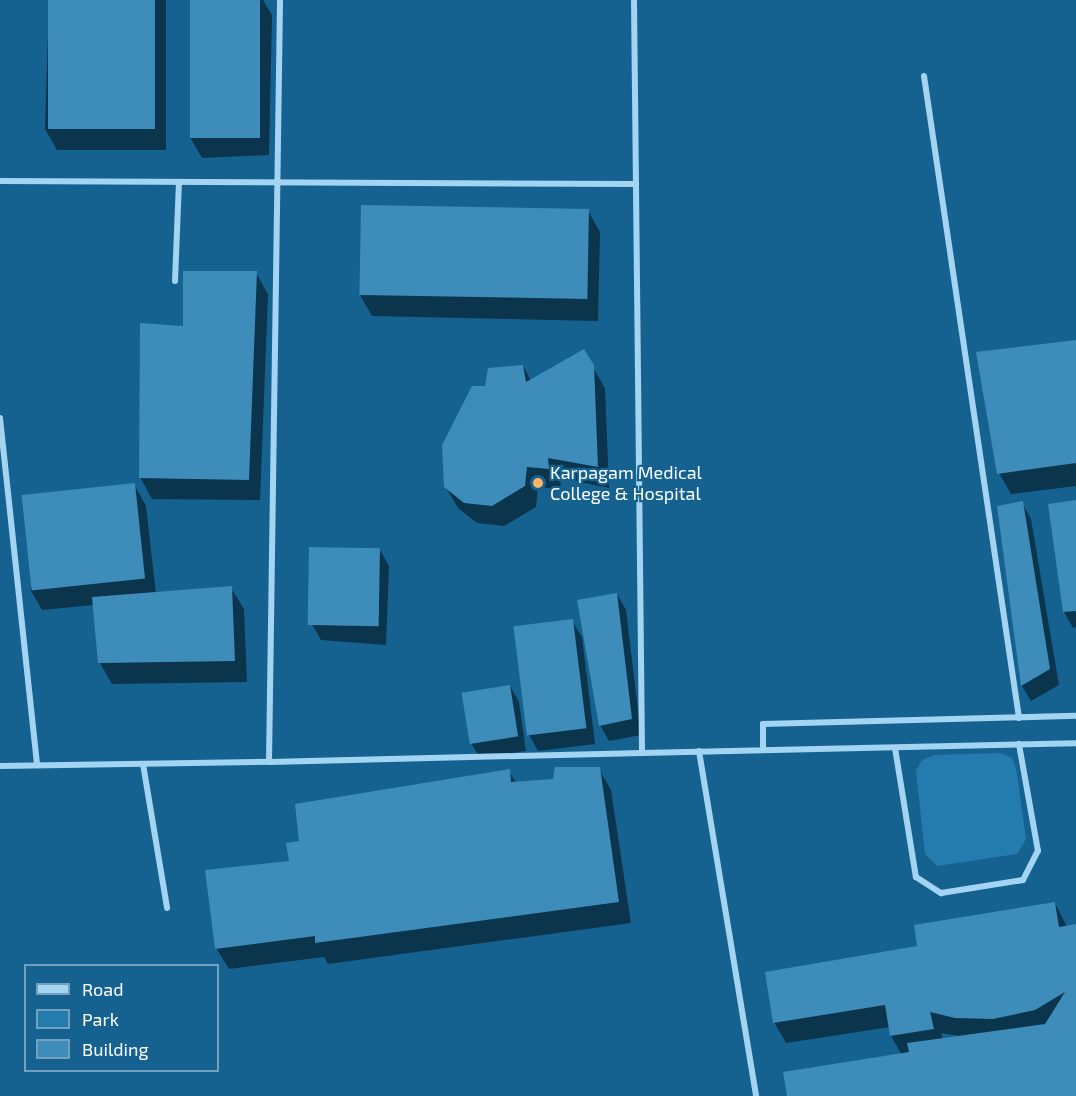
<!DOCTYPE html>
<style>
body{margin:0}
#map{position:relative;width:1076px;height:1096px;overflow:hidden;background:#156291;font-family:"Exo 2",sans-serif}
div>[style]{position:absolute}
.green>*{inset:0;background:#247cae}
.shadow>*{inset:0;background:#0007}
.building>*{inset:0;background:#3d8cb9;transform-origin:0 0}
.street>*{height:6px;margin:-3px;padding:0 3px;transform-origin:3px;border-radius:3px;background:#a3d4f1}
.dots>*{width:16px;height:16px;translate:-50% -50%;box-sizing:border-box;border:3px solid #156291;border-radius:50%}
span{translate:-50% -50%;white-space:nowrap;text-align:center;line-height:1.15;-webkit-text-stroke:4.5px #156291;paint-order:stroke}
.poi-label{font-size:18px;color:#fff}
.left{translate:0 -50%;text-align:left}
.legend{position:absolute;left:24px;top:964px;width:195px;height:108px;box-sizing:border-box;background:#156291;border:2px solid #73a1bd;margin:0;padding:8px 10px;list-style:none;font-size:18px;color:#fff}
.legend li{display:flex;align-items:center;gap:12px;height:30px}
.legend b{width:30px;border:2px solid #73a1bd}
</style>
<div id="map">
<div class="green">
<div style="clip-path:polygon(1001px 753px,1012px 758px,1016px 768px,1026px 839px,1017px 854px,937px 866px,925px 854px,916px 771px,922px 760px,935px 755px)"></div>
</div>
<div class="shadow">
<div style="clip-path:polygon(49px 0,166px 0,166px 150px,57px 150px,45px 129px)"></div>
<div style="clip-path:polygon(192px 0,263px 0,272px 15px,269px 155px,202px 158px,190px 137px)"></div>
<div style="clip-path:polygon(588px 211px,600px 232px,598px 321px,372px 316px,360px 295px)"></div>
<div style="clip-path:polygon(256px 273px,268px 294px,260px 500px,152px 499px,140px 477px)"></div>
<div style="clip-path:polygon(1076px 341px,1076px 486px,1011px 494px,999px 473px)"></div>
<div style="clip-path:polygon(583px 351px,605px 388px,609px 488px,560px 478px,561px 489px,538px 487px,536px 507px,504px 526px,477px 523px,458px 508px,445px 486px,487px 387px,523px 366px,531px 381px)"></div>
<div style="clip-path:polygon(134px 484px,146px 506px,156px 594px,231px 588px,244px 609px,247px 682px,112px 684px,100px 663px,94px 605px,42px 610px,30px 589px)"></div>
<div style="clip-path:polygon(1076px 501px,1076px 627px,1073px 628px,1064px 612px)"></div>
<div style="clip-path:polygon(1022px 503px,1031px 519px,1059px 685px,1031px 701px,1022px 686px,999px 507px)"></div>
<div style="clip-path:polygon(380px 550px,389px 566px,386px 645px,321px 640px,312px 624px)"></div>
<div style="clip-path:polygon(617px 594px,626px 610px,641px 735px,609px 741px,600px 725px)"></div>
<div style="clip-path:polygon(572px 621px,582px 637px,595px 744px,538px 751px,529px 735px)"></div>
<div style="clip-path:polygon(510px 686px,519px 702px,526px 751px,479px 757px,470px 741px)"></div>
<div style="clip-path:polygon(599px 769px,611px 790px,631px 923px,328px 964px,324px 957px,229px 969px,216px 948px,290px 863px,301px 842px,509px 771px,516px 783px,555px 781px)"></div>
<div style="clip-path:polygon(evenodd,1055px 903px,1067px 927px,1076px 925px,1076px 1096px,788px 1096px,902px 1055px,891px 1036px,890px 1027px,786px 1043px,774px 1022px,919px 947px,1055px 903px,941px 1033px,960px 1036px,943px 1039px,941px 1033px)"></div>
</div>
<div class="building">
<div style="left:48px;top:0;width:107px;height:129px"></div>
<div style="left:190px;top:0;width:70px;height:138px"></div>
<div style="left:361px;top:205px;width:228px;height:90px;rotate:1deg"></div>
<div style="clip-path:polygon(183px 271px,257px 271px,249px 480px,139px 478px,140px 323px,183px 326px)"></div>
<div style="clip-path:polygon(1076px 340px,1076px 463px,997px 474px,976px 352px)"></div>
<div style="clip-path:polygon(584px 349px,594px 365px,598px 467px,548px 458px,549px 469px,527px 467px,525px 486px,492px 506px,464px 503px,444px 487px,442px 445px,472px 386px,485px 386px,488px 368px,523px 365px,526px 382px)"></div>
<div style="left:135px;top:483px;width:96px;height:114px;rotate:84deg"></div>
<div style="clip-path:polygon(1076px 500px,1076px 611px,1063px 612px,1048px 504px)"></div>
<div style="clip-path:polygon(1023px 501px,1050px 669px,1021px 686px,997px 506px)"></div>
<div style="left:309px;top:547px;width:71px;height:78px;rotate:1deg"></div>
<div style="clip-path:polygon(232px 586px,235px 661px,98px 663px,92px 597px)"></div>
<div style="clip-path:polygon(617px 593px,632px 719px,599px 726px,577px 600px)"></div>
<div style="left:573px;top:619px;width:110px;height:60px;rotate:83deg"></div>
<div style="left:510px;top:685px;width:52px;height:49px;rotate:81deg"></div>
<div style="clip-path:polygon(555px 767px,600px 767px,619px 902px,315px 943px,315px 936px,215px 949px,205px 870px,289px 861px,286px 843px,299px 841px,295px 804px,510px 769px,511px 782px,553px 779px)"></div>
<div style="clip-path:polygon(1055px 902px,1059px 927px,1076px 924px,1076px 1096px,787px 1096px,783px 1072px,909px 1052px,907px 1043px,1045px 1024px,1065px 992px,1035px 1010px,993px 1019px,955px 1018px,930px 1012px,934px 1029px,890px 1036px,885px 1005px,773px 1023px,765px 972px,917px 946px,914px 925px)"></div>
</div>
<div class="street">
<div style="left:634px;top:0;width:753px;rotate:89.39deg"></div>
<div style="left:642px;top:753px;width:434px;rotate:-1.3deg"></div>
<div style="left:924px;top:76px;width:649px;rotate:81.58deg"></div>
<div style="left:0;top:181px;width:636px;rotate:0.27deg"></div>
<div style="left:175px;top:281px;width:99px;rotate:-87.7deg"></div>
<div style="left:0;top:418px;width:349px;rotate:83.9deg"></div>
<div style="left:895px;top:748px;width:131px;rotate:80.8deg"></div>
<div style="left:916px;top:877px;width:30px;rotate:33deg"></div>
<div style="left:941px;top:893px;width:83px;rotate:-9deg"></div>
<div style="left:1023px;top:880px;width:33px;rotate:-63deg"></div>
<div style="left:1038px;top:851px;width:109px;rotate:-100.1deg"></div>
<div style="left:763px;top:750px;width:26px;rotate:-90deg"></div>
<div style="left:763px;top:724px;width:313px;rotate:-1.5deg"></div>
<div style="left:699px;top:751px;width:350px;rotate:80.6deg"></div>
<div style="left:269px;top:762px;width:373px;rotate:-1.4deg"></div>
<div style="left:143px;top:764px;width:146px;rotate:80.5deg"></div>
<div style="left:0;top:766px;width:269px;rotate:-0.9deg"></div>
<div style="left:269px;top:762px;width:762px;rotate:-89.17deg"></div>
</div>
<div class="dots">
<div style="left:538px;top:483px;background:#ffb562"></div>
</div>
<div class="poi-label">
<span class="left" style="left:550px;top:483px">Karpagam Medical<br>College &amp; Hospital</span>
</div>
<ul class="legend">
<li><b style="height:8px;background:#a3d4f1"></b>Road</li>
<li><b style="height:16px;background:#247cae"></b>Park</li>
<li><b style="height:16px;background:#3d8cb9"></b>Building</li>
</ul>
</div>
